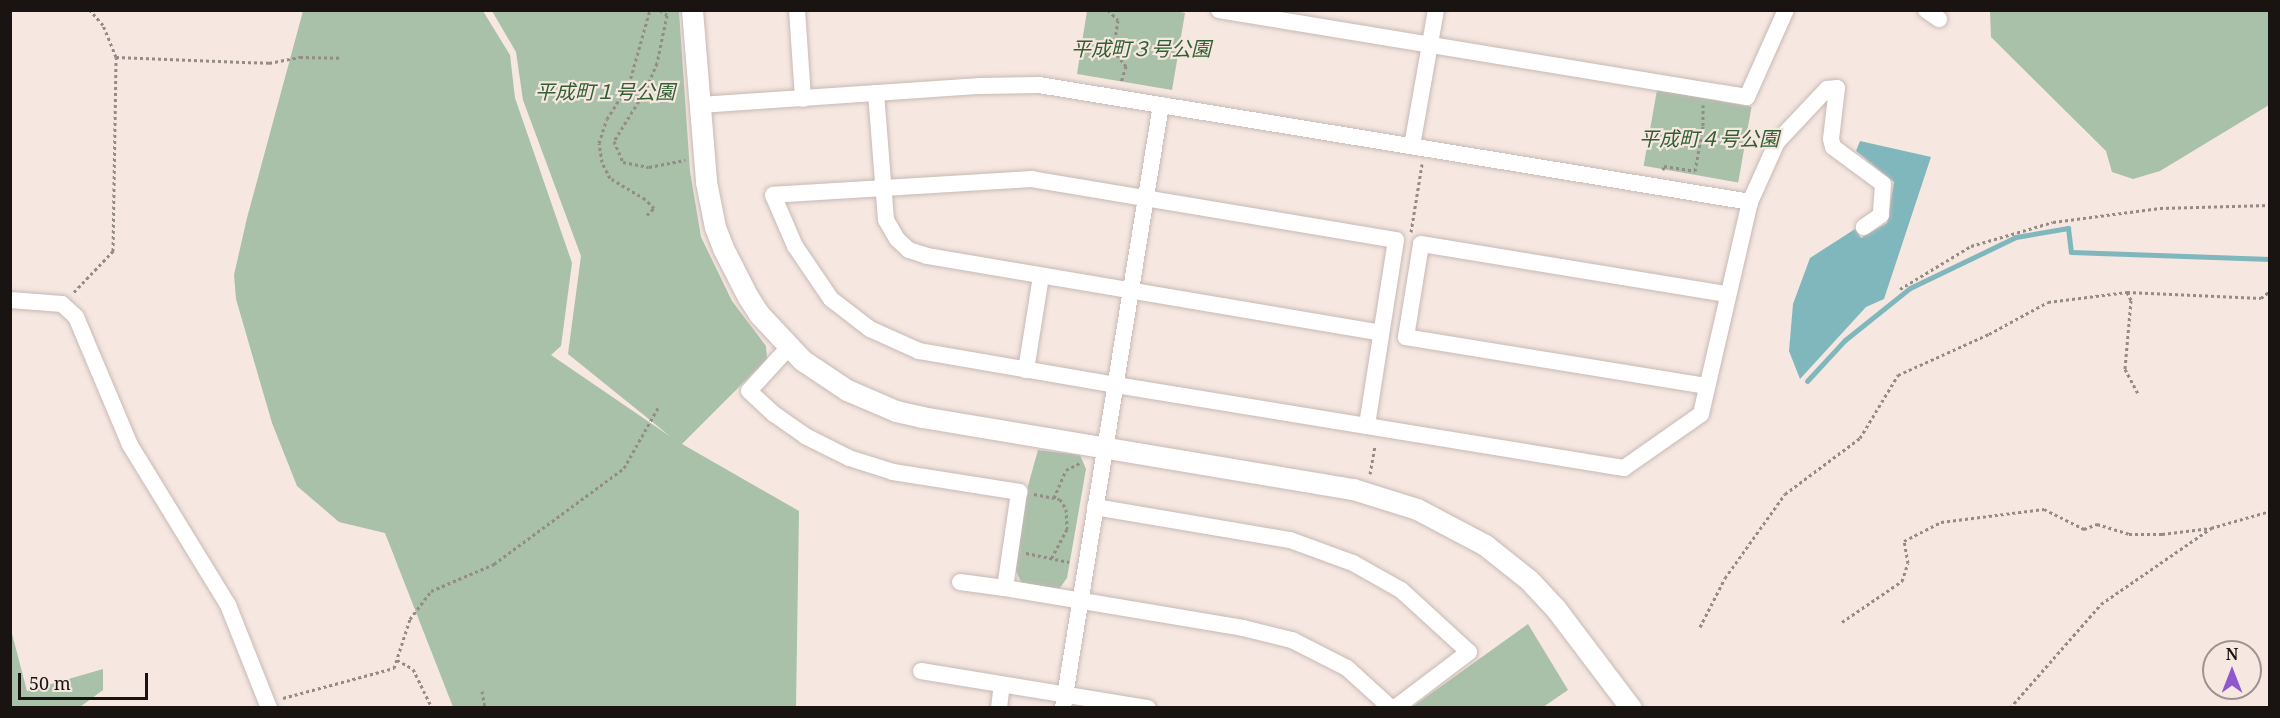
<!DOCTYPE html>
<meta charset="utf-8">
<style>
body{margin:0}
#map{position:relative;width:2280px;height:718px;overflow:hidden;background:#f6e7e1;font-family:"Noto Serif","Noto Sans JP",serif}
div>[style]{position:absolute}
.green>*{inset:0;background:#a9c0a9;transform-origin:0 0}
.water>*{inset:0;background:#7fb7bd}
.stream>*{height:5px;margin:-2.5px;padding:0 2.5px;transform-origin:2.5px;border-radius:2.5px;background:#7fb7bd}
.path>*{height:3px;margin-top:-1.5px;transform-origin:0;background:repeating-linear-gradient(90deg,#958b86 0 3px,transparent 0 6px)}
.roads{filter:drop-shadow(0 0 2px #c7b9b4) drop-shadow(0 0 2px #c7b9b4)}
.minor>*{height:16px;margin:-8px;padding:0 8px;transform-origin:8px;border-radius:8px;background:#fff}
.tertiary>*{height:21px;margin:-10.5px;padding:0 10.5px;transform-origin:10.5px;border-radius:10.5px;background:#fff}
span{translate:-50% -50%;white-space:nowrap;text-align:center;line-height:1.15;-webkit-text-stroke:4.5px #f6e7e1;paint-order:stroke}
.park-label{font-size:20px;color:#306032;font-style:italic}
.frame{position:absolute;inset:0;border:12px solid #191412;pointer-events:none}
.north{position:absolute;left:2202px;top:640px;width:60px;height:60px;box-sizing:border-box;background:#f6e7e1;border:2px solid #9e938e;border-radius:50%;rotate:0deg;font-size:16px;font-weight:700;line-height:24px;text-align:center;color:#191412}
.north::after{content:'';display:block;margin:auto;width:21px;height:27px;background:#9157ce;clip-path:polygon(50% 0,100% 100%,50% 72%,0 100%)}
.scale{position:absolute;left:18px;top:673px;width:130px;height:27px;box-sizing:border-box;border:3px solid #191412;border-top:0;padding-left:8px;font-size:18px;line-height:21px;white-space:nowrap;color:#191412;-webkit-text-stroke:4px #f6e7e1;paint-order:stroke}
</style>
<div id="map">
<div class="green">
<div style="clip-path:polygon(1171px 10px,1185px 13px,1172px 90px,1077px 74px,1087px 11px)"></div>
<div style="clip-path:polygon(303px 11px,483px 11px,510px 55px,515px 98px,572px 263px,561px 346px,551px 355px,671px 437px,568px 354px,581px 256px,523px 100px,516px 52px,492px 11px,679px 11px,690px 171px,701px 237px,732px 301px,766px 346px,767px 359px,682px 444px,799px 511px,796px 707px,453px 707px,385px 533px,339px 522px,297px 486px,272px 423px,236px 299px,234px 275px,247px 218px)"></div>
<div style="clip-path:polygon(1990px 11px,2269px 11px,2269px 105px,2160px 171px,2133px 179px,2112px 172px,2106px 151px,1991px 37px)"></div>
<div style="left:1657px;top:90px;width:96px;height:77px;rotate:10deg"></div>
<div style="clip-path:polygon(1038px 450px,1080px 455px,1086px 469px,1067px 578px,1059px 589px,1022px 584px,1015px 569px,1028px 486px)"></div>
<div style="clip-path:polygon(1528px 624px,1568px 690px,1543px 707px,1412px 707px)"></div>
<div style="clip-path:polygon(10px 626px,27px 691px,103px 669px,103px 690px,80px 707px,11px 707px)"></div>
</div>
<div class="water">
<div style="clip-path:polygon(1860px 141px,1931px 157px,1884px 299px,1866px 307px,1800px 379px,1789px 351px,1793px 304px,1810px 258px,1855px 229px,1861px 238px,1887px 223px,1894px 182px,1856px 151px)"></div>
</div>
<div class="stream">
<div style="left:1807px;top:381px;width:56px;rotate:-47.2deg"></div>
<div style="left:1845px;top:340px;width:83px;rotate:-38.7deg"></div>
<div style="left:1910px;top:288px;width:118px;rotate:-25.7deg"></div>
<div style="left:2016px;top:237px;width:53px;rotate:-9.8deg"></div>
<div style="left:2068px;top:228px;width:24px;rotate:83deg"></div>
<div style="left:2071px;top:252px;width:199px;rotate:2deg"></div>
</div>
<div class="path">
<div style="left:660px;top:10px;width:9px;rotate:36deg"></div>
<div style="left:667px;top:15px;width:49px;rotate:101.8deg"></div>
<div style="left:657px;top:63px;width:30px;rotate:113deg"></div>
<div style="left:645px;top:91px;width:59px;rotate:121.8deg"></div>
<div style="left:614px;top:141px;width:23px;rotate:67deg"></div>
<div style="left:623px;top:162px;width:26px;rotate:11deg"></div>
<div style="left:649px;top:167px;width:37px;rotate:-11deg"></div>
<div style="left:1108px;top:10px;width:14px;rotate:45deg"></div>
<div style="left:1118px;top:20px;width:30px;rotate:99deg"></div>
<div style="left:1113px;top:50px;width:21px;rotate:51deg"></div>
<div style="left:1126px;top:66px;width:17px;rotate:107deg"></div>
<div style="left:116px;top:57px;width:153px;rotate:2.2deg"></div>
<div style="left:269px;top:63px;width:32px;rotate:-11deg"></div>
<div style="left:300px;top:57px;width:39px;rotate:1deg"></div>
<div style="left:1663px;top:170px;width:4px;rotate:-76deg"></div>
<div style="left:1664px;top:166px;width:31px;rotate:9deg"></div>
<div style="left:1695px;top:171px;width:46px;rotate:-79.9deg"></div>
<div style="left:1703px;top:126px;width:21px;rotate:-90deg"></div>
<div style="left:647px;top:215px;width:10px;rotate:-45deg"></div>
<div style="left:654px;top:208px;width:13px;rotate:-135deg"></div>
<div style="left:645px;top:199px;width:41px;rotate:-149deg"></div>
<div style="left:610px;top:178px;width:18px;rotate:-117deg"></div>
<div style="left:602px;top:162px;width:19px;rotate:-99deg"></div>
<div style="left:599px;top:143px;width:25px;rotate:-72deg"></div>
<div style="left:607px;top:119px;width:41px;rotate:-57.8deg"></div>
<div style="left:629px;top:84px;width:77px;rotate:-74.2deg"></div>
<div style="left:1411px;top:232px;width:69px;rotate:-80.8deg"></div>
<div style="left:1900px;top:289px;width:83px;rotate:-31.2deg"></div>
<div style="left:1971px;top:246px;width:85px;rotate:-16.3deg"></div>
<div style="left:2053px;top:222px;width:108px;rotate:-7.5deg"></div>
<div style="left:2160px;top:208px;width:110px;rotate:-1.6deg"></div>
<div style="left:74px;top:292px;width:57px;rotate:-46.4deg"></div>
<div style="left:113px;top:251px;width:194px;rotate:-89.1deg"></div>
<div style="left:116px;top:57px;width:35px;rotate:-112deg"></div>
<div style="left:103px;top:25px;width:20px;rotate:-131deg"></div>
<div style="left:2127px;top:292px;width:9px;rotate:63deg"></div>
<div style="left:2131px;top:300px;width:69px;rotate:95deg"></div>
<div style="left:2125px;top:369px;width:27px;rotate:62deg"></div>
<div style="left:1370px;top:474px;width:29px;rotate:-80deg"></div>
<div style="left:1034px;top:494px;width:26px;rotate:11deg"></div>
<div style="left:1060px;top:499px;width:12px;rotate:59deg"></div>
<div style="left:1066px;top:509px;width:20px;rotate:87deg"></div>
<div style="left:1067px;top:529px;width:34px;rotate:118deg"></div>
<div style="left:1054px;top:498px;width:30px;rotate:-67deg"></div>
<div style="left:1066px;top:470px;width:16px;rotate:-27deg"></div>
<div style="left:1026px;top:553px;width:44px;rotate:11.8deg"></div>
<div style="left:1842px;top:622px;width:73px;rotate:-34.3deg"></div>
<div style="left:1902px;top:581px;width:19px;rotate:-72deg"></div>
<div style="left:1908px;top:563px;width:22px;rotate:-100deg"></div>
<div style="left:1904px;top:541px;width:42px;rotate:-27.2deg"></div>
<div style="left:1941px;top:522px;width:104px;rotate:-7.2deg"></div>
<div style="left:2044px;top:509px;width:45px;rotate:26.6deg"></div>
<div style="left:2084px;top:529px;width:14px;rotate:-21deg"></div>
<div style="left:2097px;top:524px;width:34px;rotate:17deg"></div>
<div style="left:2129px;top:534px;width:33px"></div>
<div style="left:2162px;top:534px;width:49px;rotate:-7deg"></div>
<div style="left:1700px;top:627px;width:55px;rotate:-63deg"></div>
<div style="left:1725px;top:578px;width:103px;rotate:-54.5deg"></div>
<div style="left:1785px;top:494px;width:94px;rotate:-36.7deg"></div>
<div style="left:1860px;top:438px;width:74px;rotate:-58.9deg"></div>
<div style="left:1898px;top:375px;width:100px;rotate:-24.3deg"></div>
<div style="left:1989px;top:334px;width:67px;rotate:-28.5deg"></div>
<div style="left:2048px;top:302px;width:80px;rotate:-7.2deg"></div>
<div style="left:2127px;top:292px;width:134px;rotate:2.6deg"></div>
<div style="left:2261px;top:298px;width:11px;rotate:-38deg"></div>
<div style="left:397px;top:660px;width:18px;rotate:29deg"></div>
<div style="left:413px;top:669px;width:43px;rotate:64deg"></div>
<div style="left:482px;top:691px;width:17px;rotate:80deg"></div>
<div style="left:283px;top:698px;width:115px;rotate:-15.1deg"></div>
<div style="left:394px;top:668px;width:52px;rotate:-71.9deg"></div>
<div style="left:410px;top:619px;width:35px;rotate:-53deg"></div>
<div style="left:431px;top:591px;width:69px;rotate:-23.2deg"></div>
<div style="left:494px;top:564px;width:162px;rotate:-36.4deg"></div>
<div style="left:624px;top:468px;width:71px;rotate:-60.6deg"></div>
<div style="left:2010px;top:708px;width:138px;rotate:-48.8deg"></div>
<div style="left:2101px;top:604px;width:134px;rotate:-34.6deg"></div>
<div style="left:2211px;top:528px;width:61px;rotate:-16.1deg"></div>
</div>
<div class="roads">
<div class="minor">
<div style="left:797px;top:10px;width:89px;rotate:86.1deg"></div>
<div style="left:1219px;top:10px;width:535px;rotate:9.36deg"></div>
<div style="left:1747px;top:97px;width:95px;rotate:-65.9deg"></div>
<div style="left:1926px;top:10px;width:16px;rotate:35deg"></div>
<div style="left:876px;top:93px;width:127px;rotate:85.5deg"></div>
<div style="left:886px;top:220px;width:22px;rotate:60deg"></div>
<div style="left:897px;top:239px;width:16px;rotate:43deg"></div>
<div style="left:909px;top:250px;width:19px;rotate:18deg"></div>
<div style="left:927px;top:256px;width:459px;rotate:9.6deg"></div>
<div style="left:700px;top:105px;width:281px;rotate:-3.9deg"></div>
<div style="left:980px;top:86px;width:59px;rotate:-1deg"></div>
<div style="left:1039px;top:85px;width:721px;rotate:9.34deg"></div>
<div style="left:1412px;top:146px;width:138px;rotate:-80deg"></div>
<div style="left:10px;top:300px;width:52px;rotate:4.4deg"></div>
<div style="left:62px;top:304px;width:19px;rotate:43deg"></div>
<div style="left:76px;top:317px;width:139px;rotate:67.1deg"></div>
<div style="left:130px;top:445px;width:188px;rotate:58.5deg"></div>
<div style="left:228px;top:605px;width:111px;rotate:68.3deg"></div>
<div style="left:789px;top:347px;width:59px;rotate:132.3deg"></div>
<div style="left:749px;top:391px;width:34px;rotate:43deg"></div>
<div style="left:774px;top:414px;width:38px;rotate:35deg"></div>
<div style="left:805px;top:436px;width:49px;rotate:26.6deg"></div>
<div style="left:849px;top:458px;width:46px;rotate:17.7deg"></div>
<div style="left:893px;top:472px;width:128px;rotate:9deg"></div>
<div style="left:1019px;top:492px;width:97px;rotate:98.3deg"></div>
<div style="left:1005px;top:588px;width:241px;rotate:9.5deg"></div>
<div style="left:1243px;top:628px;width:50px;rotate:13.8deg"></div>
<div style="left:1292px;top:640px;width:62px;rotate:27deg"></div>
<div style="left:1347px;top:668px;width:59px;rotate:42.3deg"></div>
<div style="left:1026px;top:370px;width:95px;rotate:-80.9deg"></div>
<div style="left:1707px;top:386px;width:305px;rotate:-170.8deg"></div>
<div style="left:1406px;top:337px;width:94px;rotate:-80.8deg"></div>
<div style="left:1421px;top:244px;width:311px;rotate:9.3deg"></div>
<div style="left:1367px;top:425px;width:187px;rotate:-81.1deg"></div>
<div style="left:1396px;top:240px;width:369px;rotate:-170.5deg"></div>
<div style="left:1032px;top:179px;width:259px;rotate:176.5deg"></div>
<div style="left:773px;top:195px;width:56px;rotate:66.7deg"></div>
<div style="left:795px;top:246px;width:64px;rotate:55.8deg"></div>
<div style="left:831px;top:299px;width:49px;rotate:37.6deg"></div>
<div style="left:870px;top:329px;width:54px;rotate:24.2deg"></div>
<div style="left:919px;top:351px;width:200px;rotate:9.8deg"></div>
<div style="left:1116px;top:385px;width:515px;rotate:9.28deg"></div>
<div style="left:1624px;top:468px;width:94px;rotate:-35deg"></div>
<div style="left:1701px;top:414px;width:218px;rotate:-77deg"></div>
<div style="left:1750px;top:202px;width:66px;rotate:-65.8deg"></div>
<div style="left:1777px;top:142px;width:73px;rotate:-46.7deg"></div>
<div style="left:1827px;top:89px;width:10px;rotate:-6deg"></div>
<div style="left:1837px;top:88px;width:51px;rotate:96.7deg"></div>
<div style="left:1831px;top:139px;width:8px;rotate:76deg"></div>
<div style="left:1833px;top:147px;width:62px;rotate:36.5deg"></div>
<div style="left:1883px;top:184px;width:31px;rotate:94deg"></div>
<div style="left:1881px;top:215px;width:21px;rotate:145deg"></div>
<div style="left:1095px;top:507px;width:198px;rotate:9.6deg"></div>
<div style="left:1290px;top:540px;width:67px;rotate:20.1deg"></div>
<div style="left:1353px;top:563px;width:55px;rotate:29.4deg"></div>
<div style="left:1401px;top:590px;width:92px;rotate:42.4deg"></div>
<div style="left:1469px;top:652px;width:93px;rotate:142.9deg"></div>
<div style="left:960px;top:582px;width:45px;rotate:7.6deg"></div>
<div style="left:921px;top:671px;width:230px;rotate:9.3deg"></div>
<div style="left:999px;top:708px;width:23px;rotate:-83deg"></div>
<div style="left:1063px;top:708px;width:611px;rotate:-80.77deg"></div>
</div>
<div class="tertiary">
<div style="left:692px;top:10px;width:173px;rotate:85.3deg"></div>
<div style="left:706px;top:182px;width:46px;rotate:78.7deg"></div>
<div style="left:715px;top:227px;width:22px;rotate:69deg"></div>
<div style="left:723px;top:248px;width:55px;rotate:63deg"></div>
<div style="left:748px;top:297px;width:20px;rotate:57deg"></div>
<div style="left:759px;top:314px;width:63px;rotate:46.9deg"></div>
<div style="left:802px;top:360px;width:54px;rotate:33.7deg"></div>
<div style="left:847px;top:390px;width:53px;rotate:23.2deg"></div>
<div style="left:896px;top:411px;width:27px;rotate:13deg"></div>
<div style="left:922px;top:417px;width:437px;rotate:9.5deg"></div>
<div style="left:1353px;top:489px;width:67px;rotate:17.4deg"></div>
<div style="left:1417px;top:509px;width:77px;rotate:27.9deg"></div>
<div style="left:1485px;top:545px;width:56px;rotate:38.5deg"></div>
<div style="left:1529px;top:580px;width:40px;rotate:47deg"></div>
<div style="left:1556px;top:609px;width:124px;rotate:52.9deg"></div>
</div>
</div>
<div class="park-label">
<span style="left:1141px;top:48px">平成町３号公園</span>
<span style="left:605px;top:91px">平成町１号公園</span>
<span style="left:1709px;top:138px">平成町４号公園</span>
</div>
<div class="frame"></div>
<div class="north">N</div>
<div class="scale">50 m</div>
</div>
